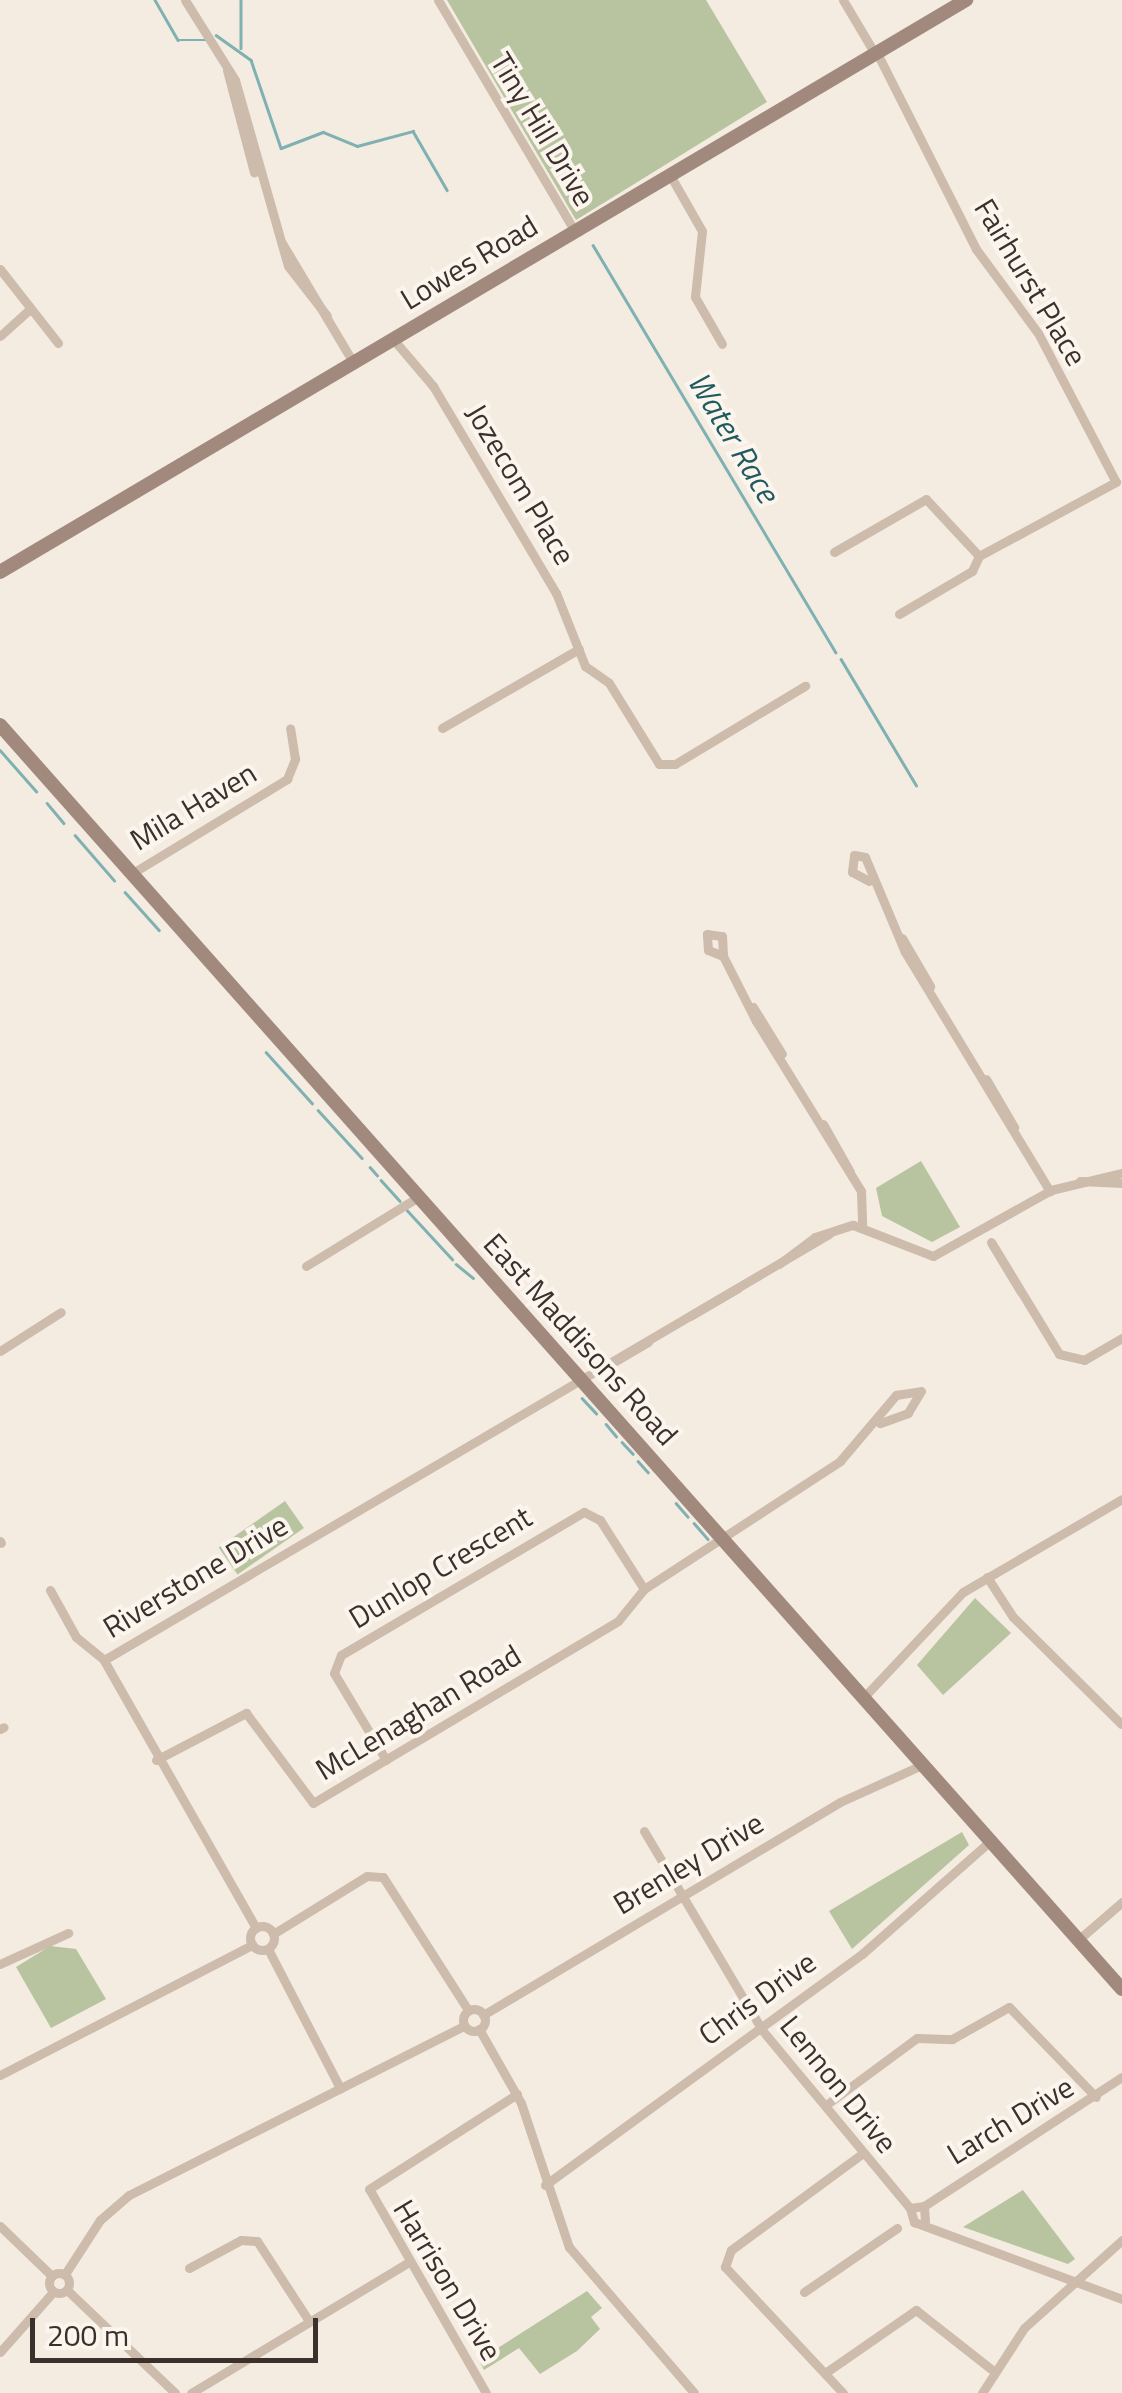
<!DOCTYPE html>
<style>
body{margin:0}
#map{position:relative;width:1122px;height:2393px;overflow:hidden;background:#f4ebe1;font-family:"Titillium Web",sans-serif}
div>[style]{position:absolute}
.green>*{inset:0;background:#b8c4a0;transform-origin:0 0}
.stream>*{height:2.5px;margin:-1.25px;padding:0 1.25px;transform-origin:1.25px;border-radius:1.25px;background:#7fb0b2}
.street>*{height:9px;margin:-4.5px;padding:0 4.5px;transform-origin:4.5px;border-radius:4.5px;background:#cdbbac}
.street>.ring{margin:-4.5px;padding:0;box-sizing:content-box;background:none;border:9px solid #cdbbac;border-radius:50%}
.secondary>*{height:14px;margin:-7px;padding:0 7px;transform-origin:7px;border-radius:7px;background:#a18a7d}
span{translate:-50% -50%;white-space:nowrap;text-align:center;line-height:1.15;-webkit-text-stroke:8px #fbf5ee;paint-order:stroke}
.street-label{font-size:30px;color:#3b302b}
.water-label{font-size:32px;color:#1f5a5e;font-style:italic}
.scale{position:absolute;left:30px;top:2318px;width:288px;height:45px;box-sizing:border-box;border:5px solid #3b302b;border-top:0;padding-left:12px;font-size:30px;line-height:35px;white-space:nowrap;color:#3b302b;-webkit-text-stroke:8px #fbf5ee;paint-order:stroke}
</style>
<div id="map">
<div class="green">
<div style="clip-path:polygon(447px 0,706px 0,767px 102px,576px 220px)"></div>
<div style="clip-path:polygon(921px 1161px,960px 1227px,932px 1242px,882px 1216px,876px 1188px)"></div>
<div style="left:285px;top:1501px;width:33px;height:81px;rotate:55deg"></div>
<div style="clip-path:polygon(975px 1598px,1011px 1633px,943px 1695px,917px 1665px)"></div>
<div style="clip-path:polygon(962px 1832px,969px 1845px,852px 1949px,829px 1911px)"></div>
<div style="clip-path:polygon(50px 1946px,76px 1949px,106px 1999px,51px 2028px,16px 1967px)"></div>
<div style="clip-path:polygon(1023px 2190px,1075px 2259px,1068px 2264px,963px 2227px)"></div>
<div style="clip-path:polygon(587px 2291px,602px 2308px,591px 2317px,600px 2329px,577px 2351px,540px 2374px,519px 2348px,484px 2370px,479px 2360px)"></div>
</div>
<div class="stream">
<div style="left:155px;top:0;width:46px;rotate:60.1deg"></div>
<div style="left:178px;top:40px;width:28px"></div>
<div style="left:241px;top:0;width:48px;rotate:90deg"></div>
<div style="left:216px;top:35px;width:43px;rotate:35.5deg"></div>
<div style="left:251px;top:60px;width:93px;rotate:71.2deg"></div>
<div style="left:281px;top:148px;width:45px;rotate:-20.9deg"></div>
<div style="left:323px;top:132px;width:37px;rotate:22deg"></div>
<div style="left:357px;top:146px;width:58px;rotate:-15deg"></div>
<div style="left:413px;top:131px;width:68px;rotate:60deg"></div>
<div style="left:593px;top:245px;width:474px;rotate:59.2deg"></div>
<div style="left:841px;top:659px;width:147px;rotate:59.2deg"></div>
<div style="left:0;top:750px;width:55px;rotate:48.7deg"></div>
<div style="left:47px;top:803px;width:26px;rotate:50deg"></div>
<div style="left:75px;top:835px;width:60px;rotate:49.1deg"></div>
<div style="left:125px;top:892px;width:51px;rotate:48.2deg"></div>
<div style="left:266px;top:1052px;width:69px;rotate:48deg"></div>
<div style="left:318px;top:1110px;width:65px;rotate:47.5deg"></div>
<div style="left:370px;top:1167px;width:11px;rotate:49deg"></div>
<div style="left:381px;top:1180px;width:28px;rotate:48deg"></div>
<div style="left:407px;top:1210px;width:67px;rotate:47.4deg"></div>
<div style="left:456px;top:1264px;width:22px;rotate:39deg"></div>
<div style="left:582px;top:1398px;width:21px;rotate:47deg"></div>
<div style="left:606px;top:1424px;width:16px;rotate:50deg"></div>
<div style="left:622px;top:1442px;width:16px;rotate:47deg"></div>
<div style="left:638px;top:1461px;width:15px;rotate:48deg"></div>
<div style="left:676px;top:1503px;width:18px;rotate:49deg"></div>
<div style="left:694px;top:1523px;width:21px;rotate:49deg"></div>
</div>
<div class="street">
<div style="left:185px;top:0;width:94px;rotate:58deg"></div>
<div style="left:235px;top:80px;width:193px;rotate:74.1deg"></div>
<div style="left:288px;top:266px;width:63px;rotate:52deg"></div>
<div style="left:438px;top:0;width:269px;rotate:59.4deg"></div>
<div style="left:843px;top:0;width:63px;rotate:59.3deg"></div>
<div style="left:877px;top:53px;width:220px;rotate:63.2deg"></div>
<div style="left:976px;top:249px;width:104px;rotate:53.6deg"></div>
<div style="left:1038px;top:333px;width:168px;rotate:62.4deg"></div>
<div style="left:227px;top:70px;width:106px;rotate:75.2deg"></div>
<div style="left:670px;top:175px;width:64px;rotate:60.3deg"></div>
<div style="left:702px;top:231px;width:66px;rotate:96.1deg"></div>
<div style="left:695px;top:297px;width:54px;rotate:60.1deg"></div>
<div style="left:282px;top:243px;width:141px;rotate:59.2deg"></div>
<div style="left:0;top:269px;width:94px;rotate:51.9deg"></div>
<div style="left:0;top:336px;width:39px;rotate:-42deg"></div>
<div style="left:393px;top:339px;width:62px;rotate:49.6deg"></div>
<div style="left:433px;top:386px;width:241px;rotate:59.3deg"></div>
<div style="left:556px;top:593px;width:79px;rotate:68.3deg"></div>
<div style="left:585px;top:666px;width:29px;rotate:35deg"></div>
<div style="left:609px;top:683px;width:95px;rotate:58.3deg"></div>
<div style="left:659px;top:764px;width:16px"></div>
<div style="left:675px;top:764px;width:152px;rotate:-31deg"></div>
<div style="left:834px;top:552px;width:106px;rotate:-29.9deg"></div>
<div style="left:926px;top:499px;width:78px;rotate:47.1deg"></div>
<div style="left:899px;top:614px;width:85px;rotate:-30.5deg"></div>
<div style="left:972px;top:571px;width:17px;rotate:-65deg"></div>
<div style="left:979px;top:556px;width:156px;rotate:-28.4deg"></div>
<div style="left:442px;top:728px;width:158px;rotate:-30deg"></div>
<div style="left:131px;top:874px;width:183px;rotate:-31.3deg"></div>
<div style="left:287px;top:779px;width:22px;rotate:-68deg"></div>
<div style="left:295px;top:759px;width:31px;rotate:-99deg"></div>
<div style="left:869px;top:881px;width:19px;rotate:-152deg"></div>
<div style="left:852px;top:872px;width:17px;rotate:-83deg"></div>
<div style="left:854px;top:855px;width:11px;rotate:10deg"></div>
<div style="left:865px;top:857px;width:103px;rotate:67.2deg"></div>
<div style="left:905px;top:952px;width:280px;rotate:58.8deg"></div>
<div style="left:902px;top:938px;width:56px;rotate:59.7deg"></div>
<div style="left:723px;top:956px;width:16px;rotate:-158deg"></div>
<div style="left:708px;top:950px;width:16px;rotate:-94deg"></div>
<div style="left:707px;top:934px;width:15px;rotate:8deg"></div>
<div style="left:722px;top:936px;width:20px;rotate:87deg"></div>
<div style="left:723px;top:956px;width:73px;rotate:63.1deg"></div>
<div style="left:756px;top:1021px;width:200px;rotate:58.3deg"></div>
<div style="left:861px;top:1191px;width:34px;rotate:88deg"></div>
<div style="left:753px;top:1007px;width:55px;rotate:58.3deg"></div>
<div style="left:986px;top:1079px;width:56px;rotate:59.7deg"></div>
<div style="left:823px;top:1124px;width:55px;rotate:60.6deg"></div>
<div style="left:1080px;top:1181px;width:42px;rotate:2.7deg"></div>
<div style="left:991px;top:1242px;width:131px;rotate:58.7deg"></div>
<div style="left:1059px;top:1354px;width:26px;rotate:13deg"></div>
<div style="left:1084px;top:1360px;width:44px;rotate:-30.1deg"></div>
<div style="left:992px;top:1244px;width:56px;rotate:58.9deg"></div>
<div style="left:779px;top:1264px;width:45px;rotate:-36.9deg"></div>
<div style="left:815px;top:1237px;width:40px;rotate:-18deg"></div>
<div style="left:853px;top:1225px;width:86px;rotate:21.2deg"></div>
<div style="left:933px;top:1256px;width:135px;rotate:-29.2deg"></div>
<div style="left:1051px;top:1190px;width:73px;rotate:-13.5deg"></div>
<div style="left:306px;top:1266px;width:132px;rotate:-31.6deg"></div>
<div style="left:690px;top:1316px;width:56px;rotate:-30.3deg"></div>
<div style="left:0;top:1351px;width:72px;rotate:-32.6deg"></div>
<div style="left:605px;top:1367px;width:50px;rotate:-30.2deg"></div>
<div style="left:0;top:1541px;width:2px;rotate:63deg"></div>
<div style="left:987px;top:1577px;width:48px;rotate:57deg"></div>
<div style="left:1013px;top:1617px;width:152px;rotate:44.7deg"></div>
<div style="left:644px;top:1589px;width:234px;rotate:-33.1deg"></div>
<div style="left:840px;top:1461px;width:87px;rotate:-49.7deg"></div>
<div style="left:896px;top:1395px;width:25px;rotate:-9deg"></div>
<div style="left:921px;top:1391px;width:26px;rotate:121deg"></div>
<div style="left:908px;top:1413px;width:30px;rotate:160deg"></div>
<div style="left:50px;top:1590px;width:54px;rotate:61deg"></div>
<div style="left:76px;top:1637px;width:36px;rotate:39deg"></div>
<div style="left:863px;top:1698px;width:146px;rotate:-46.7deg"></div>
<div style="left:963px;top:1592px;width:184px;rotate:-30.3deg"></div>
<div style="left:0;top:1729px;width:4px;rotate:-27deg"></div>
<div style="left:156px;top:1760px;width:102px;rotate:-27.6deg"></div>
<div style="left:246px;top:1713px;width:112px;rotate:53.3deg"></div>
<div style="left:313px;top:1803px;width:355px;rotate:-30.8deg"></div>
<div style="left:618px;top:1621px;width:41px;rotate:-50.9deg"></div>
<div style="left:386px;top:1760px;width:101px;rotate:-120.9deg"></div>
<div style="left:334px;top:1673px;width:19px;rotate:-69deg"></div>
<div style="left:341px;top:1655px;width:282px;rotate:-30.5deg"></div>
<div style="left:584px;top:1512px;width:18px;rotate:27deg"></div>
<div style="left:600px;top:1520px;width:82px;rotate:57.5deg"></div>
<div style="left:644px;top:1831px;width:231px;rotate:59.3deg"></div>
<div style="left:762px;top:2030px;width:231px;rotate:50.3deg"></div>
<div class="ring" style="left:250px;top:1926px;width:15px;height:15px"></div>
<div style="left:256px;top:1928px;width:308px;rotate:-119.6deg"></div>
<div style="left:104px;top:1660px;width:841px;rotate:-30.44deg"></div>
<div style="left:273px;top:1934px;width:110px;rotate:-31.7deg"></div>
<div style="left:367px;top:1876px;width:16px;rotate:4deg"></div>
<div style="left:383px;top:1877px;width:158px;rotate:57.4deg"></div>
<div style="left:1078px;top:1940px;width:58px;rotate:-40.8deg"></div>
<div style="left:268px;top:1949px;width:157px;rotate:62.6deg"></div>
<div style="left:0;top:1964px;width:75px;rotate:-24.5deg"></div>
<div class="ring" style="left:463px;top:2009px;width:13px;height:13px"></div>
<div style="left:483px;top:2015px;width:416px;rotate:-30.8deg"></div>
<div style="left:840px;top:1802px;width:90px;rotate:-24.3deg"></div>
<div style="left:479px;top:2029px;width:85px;rotate:60.4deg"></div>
<div style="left:521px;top:2103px;width:152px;rotate:71.6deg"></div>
<div style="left:569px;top:2247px;width:192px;rotate:49.4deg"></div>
<div style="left:0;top:2075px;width:284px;rotate:-27.3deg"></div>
<div style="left:826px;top:2105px;width:113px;rotate:-36.4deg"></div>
<div style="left:917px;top:2038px;width:35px;rotate:2deg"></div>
<div style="left:952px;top:2039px;width:65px;rotate:-29.3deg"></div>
<div style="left:1009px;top:2007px;width:125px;rotate:46deg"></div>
<div style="left:545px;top:2185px;width:392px;rotate:-36.1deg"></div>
<div style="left:862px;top:1954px;width:171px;rotate:-41.4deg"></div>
<div style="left:924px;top:2206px;width:236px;rotate:-33.1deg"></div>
<div style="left:925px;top:2221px;width:15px;rotate:-94deg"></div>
<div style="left:924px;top:2206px;width:14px;rotate:172deg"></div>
<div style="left:910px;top:2208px;width:15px;rotate:74deg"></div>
<div style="left:914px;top:2222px;width:222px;rotate:20.3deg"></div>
<div style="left:0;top:2226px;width:72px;rotate:43.9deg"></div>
<div style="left:189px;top:2268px;width:59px;rotate:-28.3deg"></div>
<div style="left:241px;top:2240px;width:16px;rotate:4deg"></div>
<div style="left:257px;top:2241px;width:95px;rotate:57deg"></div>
<div class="ring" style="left:49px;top:2273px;width:11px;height:11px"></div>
<div style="left:65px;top:2274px;width:64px;rotate:-57.1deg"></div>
<div style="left:100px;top:2220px;width:38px;rotate:-41deg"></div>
<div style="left:129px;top:2195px;width:375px;rotate:-26.8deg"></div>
<div style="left:67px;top:2290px;width:149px;rotate:43.6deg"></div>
<div style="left:804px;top:2292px;width:113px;rotate:-34.5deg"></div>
<div style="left:0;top:2352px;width:81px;rotate:-48.5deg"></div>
<div style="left:825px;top:2373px;width:111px;rotate:-34.7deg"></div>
<div style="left:916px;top:2310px;width:95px;rotate:38.2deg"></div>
<div style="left:191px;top:2393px;width:254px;rotate:-31deg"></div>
<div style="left:486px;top:2393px;width:235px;rotate:-119.8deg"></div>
<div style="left:369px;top:2189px;width:176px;rotate:-32.7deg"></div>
<div style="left:843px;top:2393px;width:173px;rotate:-133.1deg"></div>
<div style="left:725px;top:2267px;width:18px;rotate:-71deg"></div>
<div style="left:731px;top:2250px;width:164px;rotate:-36.3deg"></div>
<div style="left:982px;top:2393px;width:77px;rotate:-57.1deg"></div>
<div style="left:1024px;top:2328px;width:132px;rotate:-41.9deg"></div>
</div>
<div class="secondary">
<div style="left:0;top:572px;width:1123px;rotate:-30.63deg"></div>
<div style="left:0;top:725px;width:1690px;rotate:48.41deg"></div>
</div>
<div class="street-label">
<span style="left:543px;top:129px;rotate:59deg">Tiny Hill Drive</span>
<span style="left:469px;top:262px;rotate:-31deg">Lowes Road</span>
<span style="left:1031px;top:282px;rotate:59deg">Fairhurst Place</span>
<span style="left:521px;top:484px;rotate:59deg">Jozecom Place</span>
<span style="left:193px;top:806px;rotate:-31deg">Mila Haven</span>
<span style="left:581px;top:1339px;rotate:48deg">East Maddisons Road</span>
<span style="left:440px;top:1567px;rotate:-31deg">Dunlop Crescent</span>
<span style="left:195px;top:1576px;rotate:-31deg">Riverstone Drive</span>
<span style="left:418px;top:1712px;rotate:-31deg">McLenaghan Road</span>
<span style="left:688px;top:1863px;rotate:-31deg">Brenley Drive</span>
<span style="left:757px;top:1998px;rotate:-36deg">Chris Drive</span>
<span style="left:839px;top:2084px;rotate:51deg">Lennon Drive</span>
<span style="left:1010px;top:2120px;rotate:-31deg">Larch Drive</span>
<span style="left:448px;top:2280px;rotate:59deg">Harrison Drive</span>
</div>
<div class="water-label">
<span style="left:734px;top:437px;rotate:59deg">Water Race</span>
</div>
<div class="scale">200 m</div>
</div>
